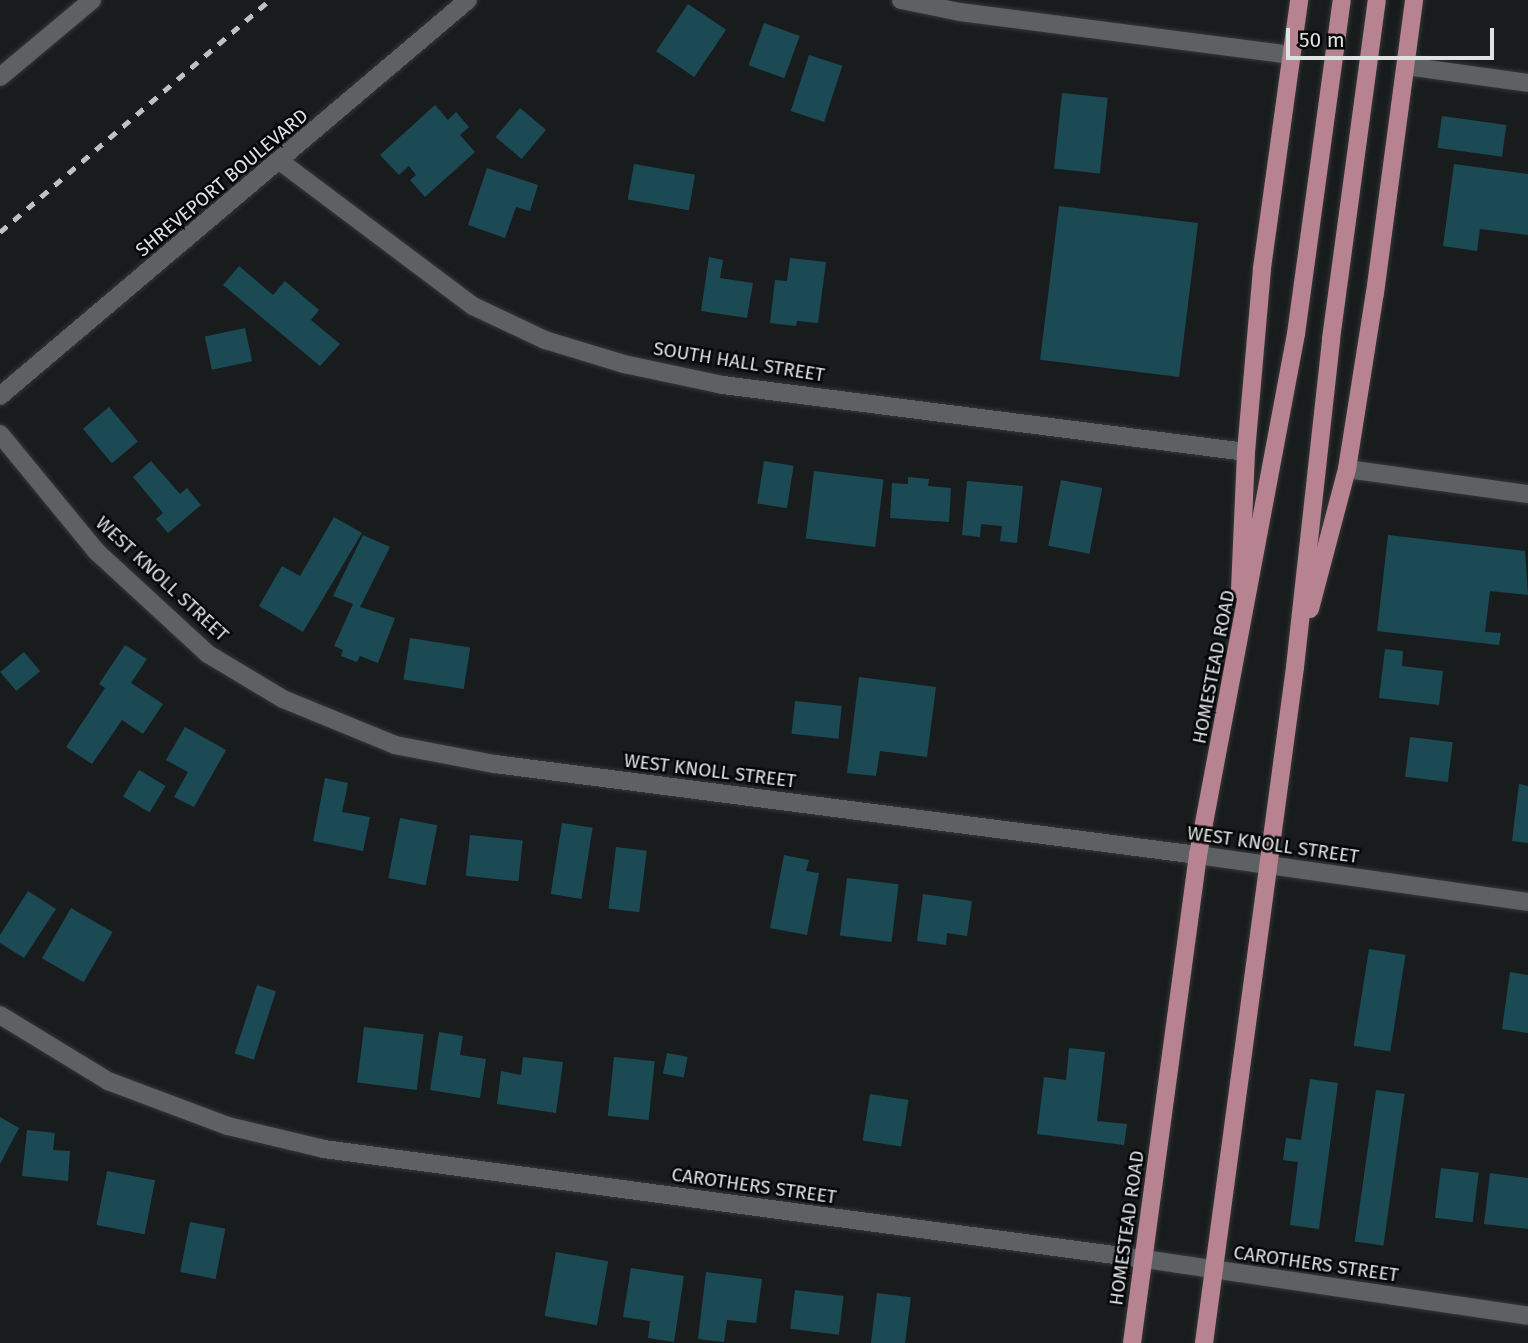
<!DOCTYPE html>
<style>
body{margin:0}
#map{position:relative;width:1528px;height:1343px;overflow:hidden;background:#191c1d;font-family:"Fira Sans",sans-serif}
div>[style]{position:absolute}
.building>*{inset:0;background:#1b4a55;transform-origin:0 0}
.roads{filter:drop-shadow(0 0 2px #353737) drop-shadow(0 0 2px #353737)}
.minor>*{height:18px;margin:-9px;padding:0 9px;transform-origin:9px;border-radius:9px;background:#5e6163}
.major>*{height:18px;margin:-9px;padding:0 9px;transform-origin:9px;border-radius:9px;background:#b88390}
.rail>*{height:5px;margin-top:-2.5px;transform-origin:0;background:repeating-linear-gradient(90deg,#bfc2c2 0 9px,transparent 0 18px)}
span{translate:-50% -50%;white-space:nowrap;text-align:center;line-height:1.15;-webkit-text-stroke:5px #050607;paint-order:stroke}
.street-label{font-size:19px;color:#dfe2e2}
.scale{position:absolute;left:1286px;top:28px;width:208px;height:32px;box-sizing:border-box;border:4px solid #dfe2e2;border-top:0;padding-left:9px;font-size:21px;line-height:24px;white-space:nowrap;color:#dfe2e2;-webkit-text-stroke:5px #050607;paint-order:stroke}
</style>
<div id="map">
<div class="building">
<div style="left:688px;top:4px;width:46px;height:57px;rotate:34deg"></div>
<div style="left:764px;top:23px;width:38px;height:45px;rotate:20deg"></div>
<div style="left:809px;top:55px;width:35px;height:59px;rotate:18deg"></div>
<div style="left:1062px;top:93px;width:46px;height:76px;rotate:6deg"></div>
<div style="clip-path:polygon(435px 105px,448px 120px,456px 112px,469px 127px,460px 135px,475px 152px,425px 197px,410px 180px,416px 175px,409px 166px,399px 175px,380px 155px)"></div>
<div style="left:520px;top:108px;width:34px;height:38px;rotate:40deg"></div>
<div style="left:1442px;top:116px;width:65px;height:32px;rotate:8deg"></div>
<div style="left:634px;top:164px;width:62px;height:36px;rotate:10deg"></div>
<div style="clip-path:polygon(1454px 164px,1528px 174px,1528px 235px,1480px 229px,1477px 251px,1443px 246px)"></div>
<div style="clip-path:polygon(487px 168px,538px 185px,530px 211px,516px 207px,505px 238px,468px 225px)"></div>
<div style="left:1059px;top:206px;width:140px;height:155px;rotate:7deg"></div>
<div style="clip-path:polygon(709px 257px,723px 260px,720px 278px,753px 283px,747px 318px,701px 311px)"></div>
<div style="clip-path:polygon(790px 258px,826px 262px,818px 323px,797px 321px,796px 326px,770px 323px,775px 280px,787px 281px)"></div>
<div style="clip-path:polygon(239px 266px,273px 295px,285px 281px,319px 310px,311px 320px,340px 344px,320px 366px,223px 285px)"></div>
<div style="left:245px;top:328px;width:34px;height:41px;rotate:78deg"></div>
<div style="left:109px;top:407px;width:45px;height:34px;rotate:50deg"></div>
<div style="clip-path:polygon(151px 461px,180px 494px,187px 488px,201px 505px,168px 533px,156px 519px,163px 513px,133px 477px)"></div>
<div style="left:764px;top:461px;width:30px;height:43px;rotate:9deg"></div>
<div style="left:814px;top:471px;width:70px;height:68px;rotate:7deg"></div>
<div style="clip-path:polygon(908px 477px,929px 479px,928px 486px,951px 488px,949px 522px,890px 518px,892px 483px,908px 484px)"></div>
<div style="left:1061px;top:480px;width:42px;height:67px;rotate:11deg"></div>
<div style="clip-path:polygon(967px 481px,1023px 486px,1017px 543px,1000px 541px,1002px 526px,981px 524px,980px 537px,962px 535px)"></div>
<div style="clip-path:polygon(334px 517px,362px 533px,303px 632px,259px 606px,282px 566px,300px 576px)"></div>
<div style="clip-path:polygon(363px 535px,390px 547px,360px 607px,395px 618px,378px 663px,360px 656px,357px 662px,341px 656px,343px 650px,334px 646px,353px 604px,333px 596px)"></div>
<div style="clip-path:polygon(1388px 535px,1525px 551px,1528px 595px,1490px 591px,1485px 632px,1501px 633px,1499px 645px,1377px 631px)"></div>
<div style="left:410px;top:638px;width:61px;height:42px;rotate:9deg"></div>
<div style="clip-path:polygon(125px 645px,147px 659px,131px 683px,163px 704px,143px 734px,122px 720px,92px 764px,66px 747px,105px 688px,99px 684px)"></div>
<div style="clip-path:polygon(1385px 649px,1403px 651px,1402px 666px,1443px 671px,1439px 705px,1379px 698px)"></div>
<div style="left:24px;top:652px;width:25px;height:31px;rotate:50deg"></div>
<div style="clip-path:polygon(859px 677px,936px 687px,927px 757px,880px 751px,876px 776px,847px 773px)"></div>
<div style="left:795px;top:701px;width:47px;height:33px;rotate:6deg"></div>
<div style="clip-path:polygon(185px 727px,226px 750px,194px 807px,174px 797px,188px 772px,166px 760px)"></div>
<div style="left:1410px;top:737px;width:43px;height:40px;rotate:7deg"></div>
<div style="left:139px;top:770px;width:31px;height:31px;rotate:31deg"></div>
<div style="clip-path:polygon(325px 778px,348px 783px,342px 812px,370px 817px,363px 851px,313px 841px)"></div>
<div style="clip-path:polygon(1519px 784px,1528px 786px,1528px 843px,1512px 841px)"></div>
<div style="left:400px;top:818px;width:38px;height:61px;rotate:11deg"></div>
<div style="left:562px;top:823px;width:31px;height:72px;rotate:9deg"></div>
<div style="left:470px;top:835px;width:53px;height:41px;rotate:6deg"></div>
<div style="left:616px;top:847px;width:31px;height:62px;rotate:7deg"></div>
<div style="clip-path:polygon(784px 855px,809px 860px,806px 871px,819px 873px,807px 935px,770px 928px)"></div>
<div style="left:847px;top:878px;width:52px;height:58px;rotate:7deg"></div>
<div style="clip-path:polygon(28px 891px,56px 909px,24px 958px,0 943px,0 935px)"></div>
<div style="clip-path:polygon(923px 894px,972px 901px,967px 936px,947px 933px,946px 945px,917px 941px)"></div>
<div style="left:71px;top:908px;width:48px;height:58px;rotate:30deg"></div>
<div style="left:1369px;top:949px;width:37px;height:98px;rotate:9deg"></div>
<div style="clip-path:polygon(1510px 972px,1528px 975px,1528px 1033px,1502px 1029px)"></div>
<div style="left:257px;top:985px;width:20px;height:72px;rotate:18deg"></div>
<div style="left:364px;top:1027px;width:60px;height:56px;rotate:7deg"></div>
<div style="clip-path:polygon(439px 1032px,463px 1036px,460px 1055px,486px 1059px,480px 1098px,430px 1090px)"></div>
<div style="clip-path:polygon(1069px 1048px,1105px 1052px,1097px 1121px,1127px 1124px,1124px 1145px,1037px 1134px,1044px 1077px,1066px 1080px)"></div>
<div style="left:667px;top:1053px;width:21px;height:21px;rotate:11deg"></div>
<div style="clip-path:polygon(523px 1057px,563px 1062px,556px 1113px,497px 1104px,501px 1071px,521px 1075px)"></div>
<div style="left:614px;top:1057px;width:41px;height:59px;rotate:6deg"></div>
<div style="clip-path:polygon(1310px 1079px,1338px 1083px,1319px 1229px,1290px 1225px,1298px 1162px,1283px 1160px,1286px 1138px,1301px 1140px)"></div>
<div style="left:1376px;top:1090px;width:29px;height:153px;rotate:8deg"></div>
<div style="left:870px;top:1094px;width:39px;height:47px;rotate:9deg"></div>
<div style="clip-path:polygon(0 1117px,19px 1128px,0 1164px)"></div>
<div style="clip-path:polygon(27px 1130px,55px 1133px,53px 1150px,70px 1151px,68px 1181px,22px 1176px)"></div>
<div style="left:1441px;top:1168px;width:38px;height:50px;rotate:7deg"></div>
<div style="left:107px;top:1171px;width:49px;height:55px;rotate:11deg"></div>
<div style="clip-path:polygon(1490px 1173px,1528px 1178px,1528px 1229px,1484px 1224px)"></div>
<div style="left:190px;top:1222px;width:36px;height:51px;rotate:11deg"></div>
<div style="left:556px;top:1252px;width:53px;height:65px;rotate:10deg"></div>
<div style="clip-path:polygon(631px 1268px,684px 1276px,674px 1342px,648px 1338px,650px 1321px,623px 1317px)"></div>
<div style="clip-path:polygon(706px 1272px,762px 1279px,756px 1323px,727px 1320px,724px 1342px,698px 1339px)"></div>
<div style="left:795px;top:1290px;width:49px;height:39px;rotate:7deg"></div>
<div style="left:877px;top:1293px;width:34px;height:50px;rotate:7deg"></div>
</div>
<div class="roads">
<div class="minor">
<div style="left:901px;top:0;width:60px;rotate:11.5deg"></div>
<div style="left:960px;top:12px;width:334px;rotate:7.4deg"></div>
<div style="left:1406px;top:66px;width:123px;rotate:7.9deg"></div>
<div style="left:0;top:77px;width:120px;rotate:-39.9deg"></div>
<div style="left:281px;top:162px;width:240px;rotate:36.9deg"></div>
<div style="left:473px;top:306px;width:80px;rotate:25.3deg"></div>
<div style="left:545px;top:340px;width:83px;rotate:16.9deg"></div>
<div style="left:624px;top:364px;width:101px;rotate:12deg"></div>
<div style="left:723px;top:385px;width:527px;rotate:7.3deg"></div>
<div style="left:0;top:396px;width:613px;rotate:-40.24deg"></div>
<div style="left:0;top:434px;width:153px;rotate:50.6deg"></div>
<div style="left:97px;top:552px;width:151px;rotate:42.6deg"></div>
<div style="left:208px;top:654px;width:87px;rotate:31deg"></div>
<div style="left:283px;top:699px;width:121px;rotate:22.3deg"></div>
<div style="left:395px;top:745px;width:102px;rotate:10.8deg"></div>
<div style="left:495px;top:764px;width:709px;rotate:7.38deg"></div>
<div style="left:1198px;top:855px;width:333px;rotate:8.1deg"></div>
<div style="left:1347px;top:469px;width:183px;rotate:7.9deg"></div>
<div style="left:0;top:1015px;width:127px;rotate:31.4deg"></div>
<div style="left:108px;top:1081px;width:128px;rotate:20.6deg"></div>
<div style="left:228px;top:1126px;width:99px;rotate:13.5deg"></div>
<div style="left:324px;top:1149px;width:827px;rotate:7.64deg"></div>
<div style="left:1144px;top:1259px;width:388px;rotate:8.4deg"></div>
</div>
<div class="major">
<div style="left:1240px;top:590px;width:138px;rotate:-87.5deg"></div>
<div style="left:1246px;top:452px;width:185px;rotate:-85deg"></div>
<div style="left:1262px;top:268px;width:271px;rotate:-82.1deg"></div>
<div style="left:1310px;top:609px;width:145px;rotate:-75.2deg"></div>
<div style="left:1347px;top:469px;width:178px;rotate:-81deg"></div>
<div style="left:1375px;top:293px;width:296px;rotate:-82.4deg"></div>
<div style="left:1132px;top:1343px;width:492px;rotate:-82.3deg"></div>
<div style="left:1198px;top:855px;width:530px;rotate:-79.35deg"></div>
<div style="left:1296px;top:334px;width:337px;rotate:-82.2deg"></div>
<div style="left:1204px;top:1343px;width:682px;rotate:-82.33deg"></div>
<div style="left:1295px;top:667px;width:330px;rotate:-83.7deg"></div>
<div style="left:1331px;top:339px;width:342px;rotate:-82.3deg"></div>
</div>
</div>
<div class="rail">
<div style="left:0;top:232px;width:356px;rotate:-40.7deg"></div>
</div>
<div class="street-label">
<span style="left:222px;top:183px;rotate:-40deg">SHREVEPORT BOULEVARD</span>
<span style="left:739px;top:362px;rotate:9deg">SOUTH HALL STREET</span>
<span style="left:162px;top:579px;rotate:43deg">WEST KNOLL STREET</span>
<span style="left:1214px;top:667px;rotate:-79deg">HOMESTEAD ROAD</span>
<span style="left:710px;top:771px;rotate:7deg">WEST KNOLL STREET</span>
<span style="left:1273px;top:845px;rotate:8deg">WEST KNOLL STREET</span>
<span style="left:754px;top:1186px;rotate:8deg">CAROTHERS STREET</span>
<span style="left:1127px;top:1228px;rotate:-82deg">HOMESTEAD ROAD</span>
<span style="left:1316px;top:1264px;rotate:8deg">CAROTHERS STREET</span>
</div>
<div class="scale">50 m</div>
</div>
